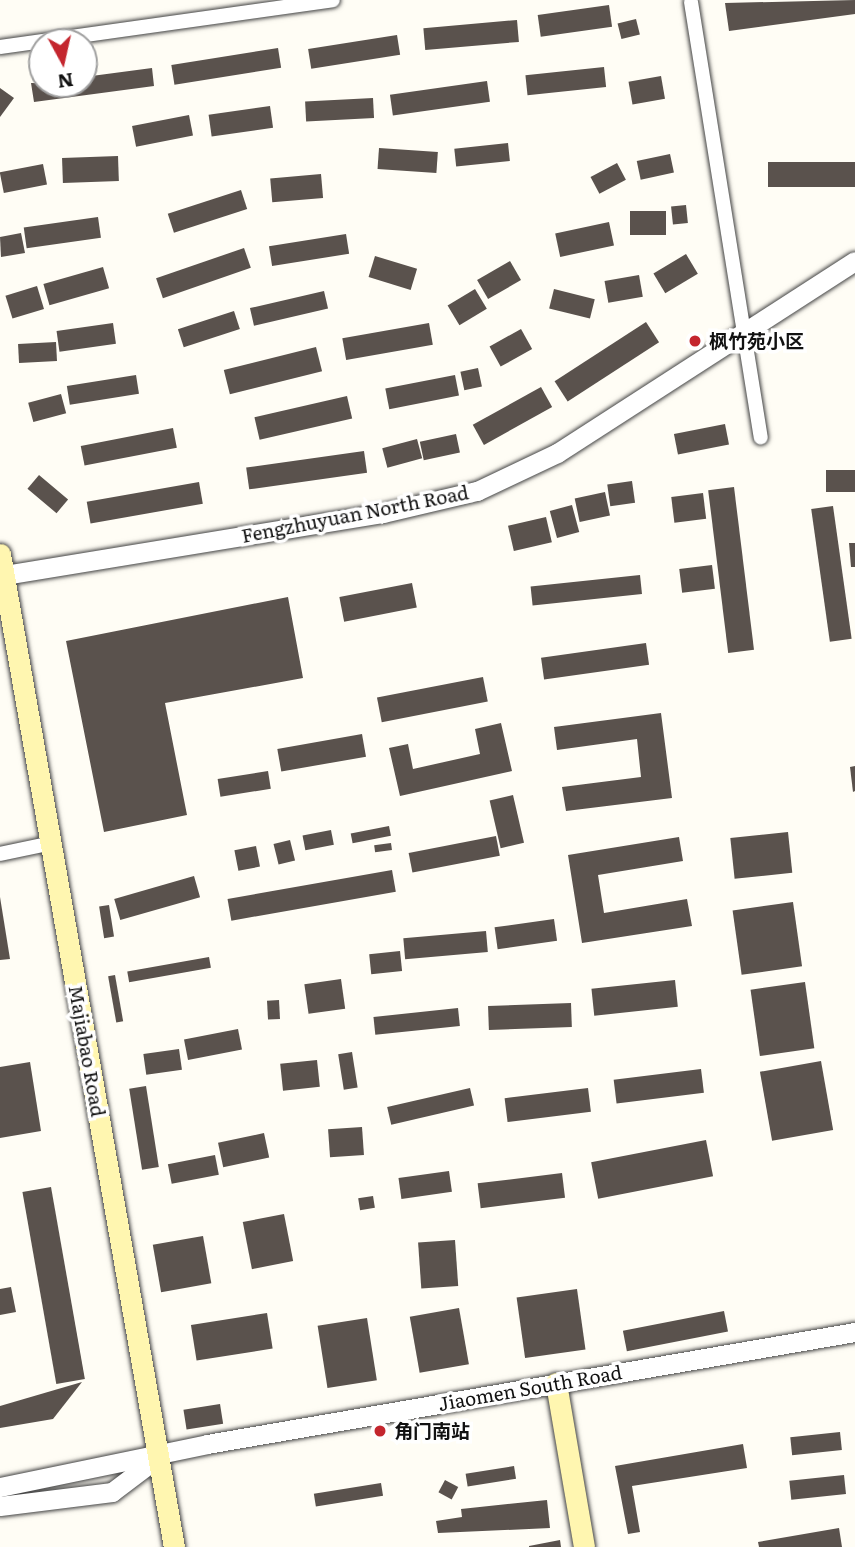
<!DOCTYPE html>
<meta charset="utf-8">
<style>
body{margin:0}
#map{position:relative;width:855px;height:1547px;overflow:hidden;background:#fffdf5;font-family:Literata,"Noto Sans SC",serif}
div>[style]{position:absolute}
.building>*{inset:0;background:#5a524d;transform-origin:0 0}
.roads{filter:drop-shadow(0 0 2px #444) drop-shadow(0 0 2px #444)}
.minor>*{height:14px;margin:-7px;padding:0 7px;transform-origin:7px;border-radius:7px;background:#fff}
.tertiary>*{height:19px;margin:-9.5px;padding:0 9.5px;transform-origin:9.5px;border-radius:9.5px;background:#fff}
.secondary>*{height:21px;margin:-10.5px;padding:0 10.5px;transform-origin:10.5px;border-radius:10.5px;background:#fff6b0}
.dots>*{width:19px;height:19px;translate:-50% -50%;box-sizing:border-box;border:4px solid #fff;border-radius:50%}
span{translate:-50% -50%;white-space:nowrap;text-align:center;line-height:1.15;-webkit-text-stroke:7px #fff;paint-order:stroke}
.poi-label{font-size:19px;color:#111;font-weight:700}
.left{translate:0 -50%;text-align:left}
.street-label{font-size:19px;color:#111}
.north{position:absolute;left:28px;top:28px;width:70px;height:70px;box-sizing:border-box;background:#fff;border:2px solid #a0a0a0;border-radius:50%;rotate:172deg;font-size:19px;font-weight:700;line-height:28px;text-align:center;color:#111}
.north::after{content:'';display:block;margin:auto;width:24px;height:32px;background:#c4262e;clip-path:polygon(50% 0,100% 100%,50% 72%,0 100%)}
</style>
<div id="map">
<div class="building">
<div style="clip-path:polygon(855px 0,855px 14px,729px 31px,725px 3px)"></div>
<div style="left:609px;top:5px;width:22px;height:72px;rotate:82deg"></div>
<div style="left:636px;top:19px;width:16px;height:19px;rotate:76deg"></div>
<div style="left:517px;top:20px;width:22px;height:94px;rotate:85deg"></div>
<div style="left:397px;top:35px;width:20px;height:90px;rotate:81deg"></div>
<div style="left:278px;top:48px;width:20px;height:108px;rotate:81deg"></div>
<div style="left:604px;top:67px;width:20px;height:79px;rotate:84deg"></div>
<div style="clip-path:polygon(152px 68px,154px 86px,34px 102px,31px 83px,84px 84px,84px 77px)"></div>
<div style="left:661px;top:76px;width:23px;height:33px;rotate:80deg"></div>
<div style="left:487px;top:81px;width:21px;height:98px;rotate:82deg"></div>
<div style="clip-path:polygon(0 88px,14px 98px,0 117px)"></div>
<div style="left:373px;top:98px;width:20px;height:68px;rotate:87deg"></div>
<div style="left:270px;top:106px;width:22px;height:62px;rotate:82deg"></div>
<div style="left:189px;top:115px;width:21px;height:58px;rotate:79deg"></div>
<div style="left:508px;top:143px;width:18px;height:54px;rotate:84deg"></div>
<div style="left:379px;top:148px;width:59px;height:21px;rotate:4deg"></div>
<div style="left:670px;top:154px;width:19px;height:34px;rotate:78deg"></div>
<div style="left:118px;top:156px;width:25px;height:56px;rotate:88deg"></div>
<div style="left:855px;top:162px;width:25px;height:87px;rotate:90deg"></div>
<div style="left:617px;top:163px;width:19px;height:30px;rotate:62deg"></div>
<div style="left:43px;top:164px;width:21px;height:44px;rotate:79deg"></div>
<div style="left:321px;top:174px;width:24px;height:51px;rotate:85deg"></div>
<div style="left:241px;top:190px;width:20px;height:77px;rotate:72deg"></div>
<div style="left:686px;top:205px;width:18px;height:15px;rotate:84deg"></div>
<div style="left:630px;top:211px;width:36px;height:24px"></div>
<div style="left:98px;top:217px;width:21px;height:75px;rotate:82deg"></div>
<div style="left:609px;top:222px;width:24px;height:55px;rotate:78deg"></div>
<div style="clip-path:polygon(21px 233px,25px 253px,1px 257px,0 237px)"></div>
<div style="left:346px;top:234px;width:20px;height:78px;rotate:81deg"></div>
<div style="left:244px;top:248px;width:21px;height:93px;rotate:71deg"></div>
<div style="left:686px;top:254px;width:23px;height:38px;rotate:59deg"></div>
<div style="left:375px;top:256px;width:44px;height:22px;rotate:17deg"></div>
<div style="left:510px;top:261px;width:22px;height:38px;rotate:60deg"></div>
<div style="left:103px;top:267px;width:22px;height:62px;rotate:74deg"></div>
<div style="left:639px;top:275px;width:22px;height:35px;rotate:80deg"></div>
<div style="left:37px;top:286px;width:24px;height:33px;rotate:73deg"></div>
<div style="left:475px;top:289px;width:23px;height:32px;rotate:59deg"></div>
<div style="left:554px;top:289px;width:42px;height:20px;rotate:14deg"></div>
<div style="left:324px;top:291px;width:18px;height:76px;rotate:77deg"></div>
<div style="left:234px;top:311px;width:19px;height:59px;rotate:72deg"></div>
<div style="left:646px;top:322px;width:24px;height:109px;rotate:57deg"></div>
<div style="left:113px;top:323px;width:21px;height:57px;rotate:82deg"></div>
<div style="left:429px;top:323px;width:22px;height:88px;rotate:80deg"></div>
<div style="left:521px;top:329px;width:23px;height:36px;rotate:61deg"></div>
<div style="left:56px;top:342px;width:19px;height:38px;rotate:87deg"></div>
<div style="left:316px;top:347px;width:25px;height:95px;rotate:76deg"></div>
<div style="left:478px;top:368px;width:19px;height:18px;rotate:78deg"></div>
<div style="left:136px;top:375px;width:19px;height:70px;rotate:81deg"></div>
<div style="left:455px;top:375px;width:21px;height:71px;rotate:79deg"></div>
<div style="left:541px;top:387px;width:23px;height:78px;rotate:61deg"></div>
<div style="left:61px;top:394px;width:20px;height:34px;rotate:75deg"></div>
<div style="left:347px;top:396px;width:23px;height:95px;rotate:77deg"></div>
<div style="left:725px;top:424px;width:21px;height:52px;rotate:79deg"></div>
<div style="left:173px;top:428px;width:20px;height:94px;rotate:79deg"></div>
<div style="left:456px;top:434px;width:19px;height:37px;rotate:78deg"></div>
<div style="left:417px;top:439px;width:20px;height:36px;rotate:75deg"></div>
<div style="left:364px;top:451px;width:22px;height:119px;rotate:82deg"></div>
<div style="left:855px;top:470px;width:22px;height:29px;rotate:90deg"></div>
<div style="left:39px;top:475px;width:38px;height:18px;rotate:40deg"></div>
<div style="left:632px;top:481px;width:22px;height:25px;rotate:82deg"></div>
<div style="left:199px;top:482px;width:22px;height:114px;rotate:80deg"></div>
<div style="left:734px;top:487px;width:164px;height:26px;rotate:83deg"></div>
<div style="left:605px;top:492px;width:24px;height:31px;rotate:78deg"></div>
<div style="left:703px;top:493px;width:26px;height:32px;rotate:83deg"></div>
<div style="left:572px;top:505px;width:28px;height:23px;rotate:75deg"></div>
<div style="left:833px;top:506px;width:134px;height:22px;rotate:82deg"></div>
<div style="left:546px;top:517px;width:26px;height:39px;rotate:77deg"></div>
<div style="clip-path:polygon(849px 543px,855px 543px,855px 567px,851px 567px)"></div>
<div style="left:712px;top:565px;width:24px;height:33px;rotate:83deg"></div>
<div style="left:640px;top:575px;width:19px;height:110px;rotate:84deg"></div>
<div style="left:412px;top:583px;width:25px;height:74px;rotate:79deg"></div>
<div style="clip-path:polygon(288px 597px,303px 678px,165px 703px,187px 815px,104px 832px,66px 641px)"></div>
<div style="left:646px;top:643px;width:22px;height:106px;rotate:82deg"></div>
<div style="left:483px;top:677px;width:25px;height:108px;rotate:79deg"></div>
<div style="clip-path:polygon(661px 713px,672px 798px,566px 811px,562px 787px,641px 777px,637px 739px,557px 750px,554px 727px)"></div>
<div style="clip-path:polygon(501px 723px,512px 771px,400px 796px,389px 748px,408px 744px,413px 769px,480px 754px,475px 729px)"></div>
<div style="left:362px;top:734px;width:23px;height:86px;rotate:80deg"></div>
<div style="clip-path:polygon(855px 766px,855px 791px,853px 792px,850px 767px)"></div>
<div style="left:268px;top:771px;width:18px;height:51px;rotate:81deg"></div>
<div style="left:513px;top:795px;width:49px;height:24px;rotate:77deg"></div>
<div style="left:389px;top:826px;width:10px;height:39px;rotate:79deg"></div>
<div style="left:331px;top:830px;width:15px;height:29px;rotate:79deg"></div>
<div style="left:788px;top:832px;width:41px;height:58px;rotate:84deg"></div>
<div style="left:496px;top:836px;width:20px;height:89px;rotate:79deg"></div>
<div style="clip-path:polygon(679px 837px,683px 861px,598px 875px,604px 913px,687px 899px,692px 926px,582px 943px,568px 855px)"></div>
<div style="left:290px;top:840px;width:21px;height:17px;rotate:76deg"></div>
<div style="left:391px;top:843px;width:7px;height:17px;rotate:82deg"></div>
<div style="left:256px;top:846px;width:21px;height:22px;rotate:79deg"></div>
<div style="left:392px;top:870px;width:22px;height:167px;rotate:80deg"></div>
<div style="left:194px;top:876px;width:22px;height:83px;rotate:74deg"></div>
<div style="clip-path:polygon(0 897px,10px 959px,0 960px)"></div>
<div style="left:793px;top:902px;width:65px;height:61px;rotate:82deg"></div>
<div style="left:109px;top:905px;width:32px;height:10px;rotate:81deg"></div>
<div style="left:554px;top:919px;width:22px;height:60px;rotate:82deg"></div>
<div style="left:486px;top:931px;width:21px;height:83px;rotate:85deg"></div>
<div style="left:400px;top:951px;width:20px;height:31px;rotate:84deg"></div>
<div style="left:209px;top:957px;width:11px;height:83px;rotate:80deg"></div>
<div style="left:115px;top:975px;width:47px;height:7px;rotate:80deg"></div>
<div style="left:341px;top:979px;width:30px;height:37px;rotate:82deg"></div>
<div style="left:675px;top:980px;width:27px;height:84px;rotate:84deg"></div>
<div style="left:805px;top:982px;width:67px;height:55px;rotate:82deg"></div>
<div style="left:279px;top:1000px;width:19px;height:12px;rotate:87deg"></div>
<div style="left:571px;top:1003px;width:24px;height:83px;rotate:88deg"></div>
<div style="left:458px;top:1008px;width:18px;height:85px;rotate:84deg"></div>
<div style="left:238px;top:1029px;width:21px;height:55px;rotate:79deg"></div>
<div style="left:179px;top:1049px;width:21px;height:36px;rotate:82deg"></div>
<div style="left:352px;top:1052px;width:36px;height:14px;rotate:81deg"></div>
<div style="left:317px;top:1060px;width:27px;height:37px;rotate:84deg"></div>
<div style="left:821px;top:1061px;width:70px;height:62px;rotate:80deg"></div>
<div style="clip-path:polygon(30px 1062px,41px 1131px,0 1138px,0 1067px)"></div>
<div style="left:701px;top:1069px;width:24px;height:88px;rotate:83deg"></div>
<div style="left:146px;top:1086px;width:82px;height:17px;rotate:81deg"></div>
<div style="left:470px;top:1088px;width:18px;height:85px;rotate:77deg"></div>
<div style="left:588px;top:1088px;width:24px;height:84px;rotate:83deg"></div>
<div style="left:362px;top:1127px;width:28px;height:34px;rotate:86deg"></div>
<div style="left:264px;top:1133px;width:25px;height:47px;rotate:78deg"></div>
<div style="left:706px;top:1140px;width:37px;height:117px;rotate:79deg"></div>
<div style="left:215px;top:1155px;width:20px;height:48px;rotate:79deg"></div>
<div style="left:449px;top:1171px;width:21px;height:51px;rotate:82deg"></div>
<div style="left:562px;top:1173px;width:25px;height:85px;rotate:83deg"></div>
<div style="left:51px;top:1187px;width:195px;height:29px;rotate:80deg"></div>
<div style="left:373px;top:1196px;width:12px;height:15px;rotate:81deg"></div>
<div style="left:284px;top:1214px;width:48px;height:42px;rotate:79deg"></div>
<div style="left:203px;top:1236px;width:48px;height:51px;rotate:80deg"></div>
<div style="left:455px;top:1240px;width:46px;height:37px;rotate:86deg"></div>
<div style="clip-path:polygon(11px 1287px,16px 1312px,0 1315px,0 1289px)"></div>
<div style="left:577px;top:1289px;width:61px;height:61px;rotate:82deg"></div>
<div style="left:459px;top:1308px;width:57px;height:50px;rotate:80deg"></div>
<div style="left:724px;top:1311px;width:21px;height:103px;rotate:79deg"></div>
<div style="left:267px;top:1313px;width:36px;height:77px;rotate:81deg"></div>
<div style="left:367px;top:1318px;width:63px;height:50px;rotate:81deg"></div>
<div style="clip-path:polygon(82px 1382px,53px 1419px,0 1428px,0 1406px)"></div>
<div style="left:220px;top:1404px;width:20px;height:37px;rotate:81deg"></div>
<div style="left:840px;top:1432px;width:18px;height:50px;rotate:84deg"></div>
<div style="clip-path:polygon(743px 1444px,747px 1468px,632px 1486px,640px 1532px,628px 1534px,615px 1466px)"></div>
<div style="left:514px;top:1466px;width:13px;height:49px;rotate:81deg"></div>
<div style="left:844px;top:1475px;width:19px;height:55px;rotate:84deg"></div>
<div style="left:445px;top:1480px;width:15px;height:14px;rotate:28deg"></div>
<div style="left:381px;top:1483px;width:13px;height:68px;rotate:81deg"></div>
<div style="clip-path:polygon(547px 1500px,550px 1528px,438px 1533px,436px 1521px,462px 1517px,461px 1509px)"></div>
<div style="clip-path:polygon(839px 1528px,842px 1547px,759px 1547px,758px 1542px)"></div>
<div style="clip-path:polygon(560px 1540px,561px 1547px,529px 1547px,529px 1546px)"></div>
</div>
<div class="roads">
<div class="minor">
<div style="left:691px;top:2px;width:441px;rotate:80.9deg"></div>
<div style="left:0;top:47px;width:336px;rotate:-8deg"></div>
<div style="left:0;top:854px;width:53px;rotate:-11.9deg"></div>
</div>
<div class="tertiary">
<div style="left:4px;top:575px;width:384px;rotate:-9.3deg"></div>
<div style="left:383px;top:513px;width:97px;rotate:-13.2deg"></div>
<div style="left:477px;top:491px;width:89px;rotate:-25.4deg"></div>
<div style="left:557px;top:453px;width:354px;rotate:-32.8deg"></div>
<div style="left:0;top:1487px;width:211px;rotate:-11.7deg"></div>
<div style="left:207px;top:1444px;width:658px;rotate:-9.81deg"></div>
<div style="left:0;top:1506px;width:113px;rotate:-7.1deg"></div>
<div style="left:112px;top:1492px;width:56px;rotate:-37.1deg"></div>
</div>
<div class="secondary">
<div style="left:0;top:554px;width:1008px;rotate:80.06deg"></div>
<div style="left:556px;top:1383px;width:166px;rotate:80.3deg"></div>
</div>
</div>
<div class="dots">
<div style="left:695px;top:341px;background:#c4262e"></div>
<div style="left:380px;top:1431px;background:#c4262e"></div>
</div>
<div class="poi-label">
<span class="left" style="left:709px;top:341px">枫竹苑小区</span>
<span class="left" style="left:394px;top:1431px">角门南站</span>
</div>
<div class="street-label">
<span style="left:355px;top:514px;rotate:-11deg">Fengzhuyuan North Road</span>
<span style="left:87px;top:1051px;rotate:80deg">Majiabao Road</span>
<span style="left:530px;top:1388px;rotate:-10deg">Jiaomen South Road</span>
</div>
<div class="north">N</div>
</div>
